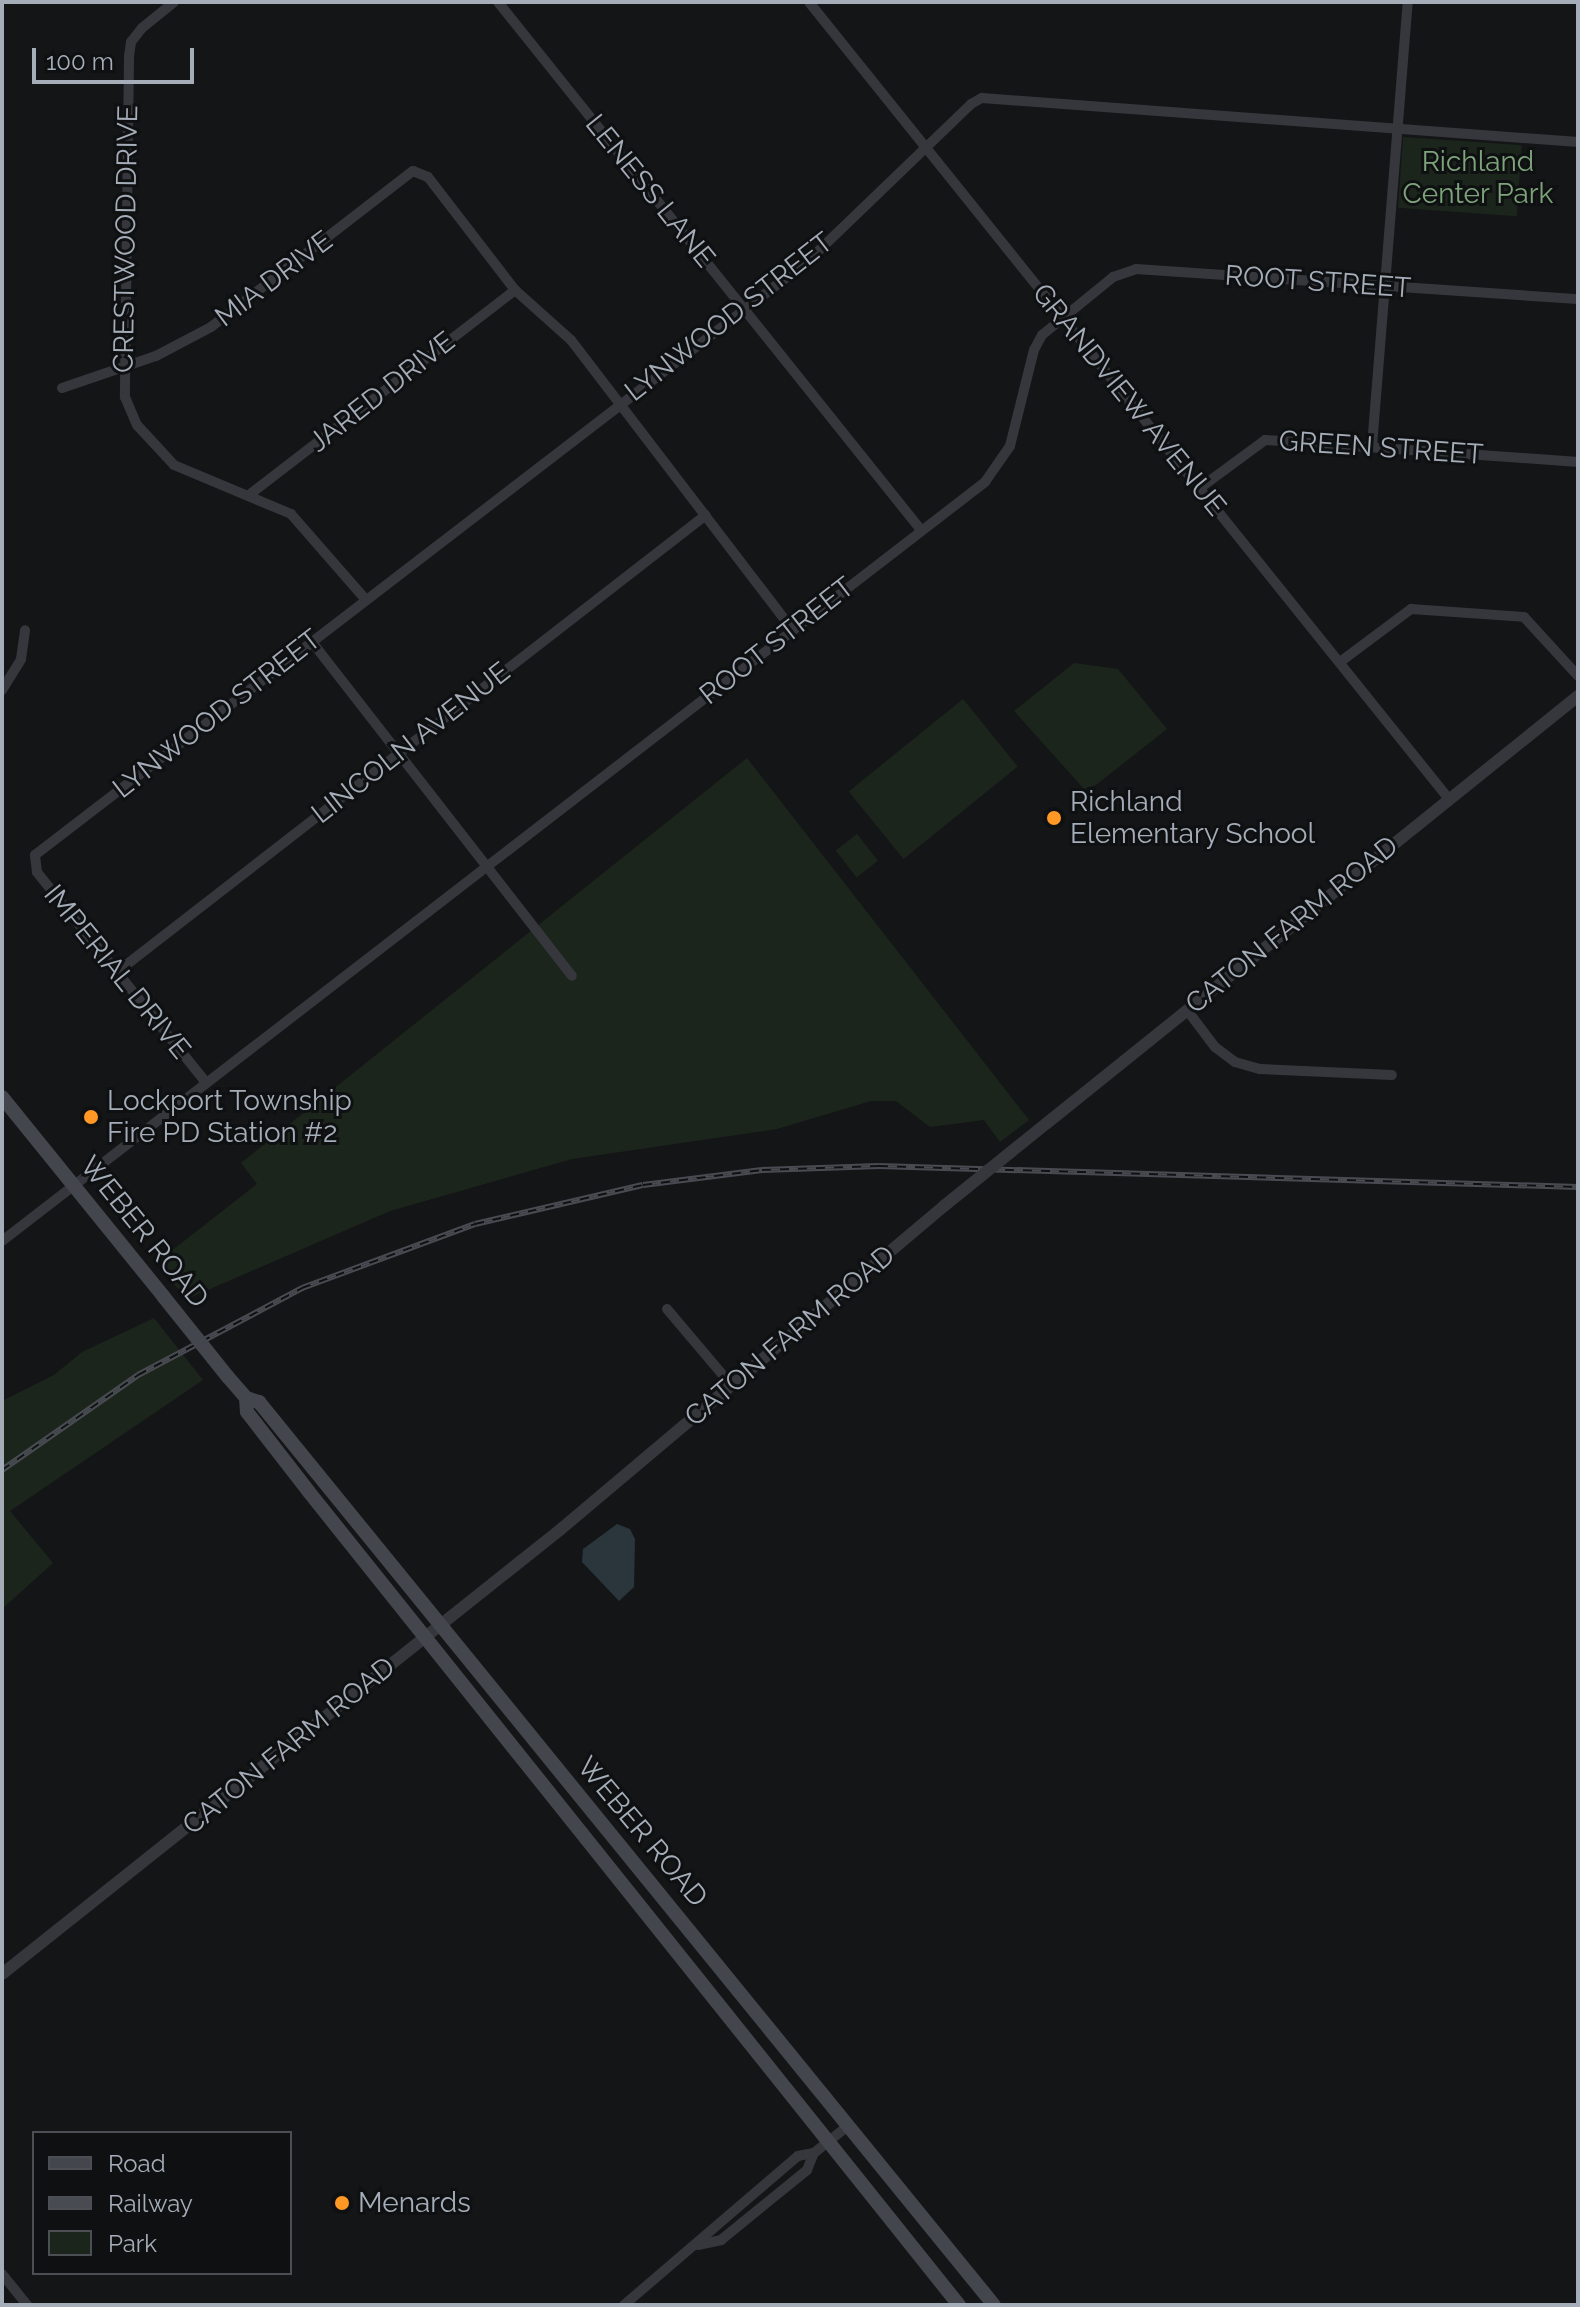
<!DOCTYPE html>
<style>
body{margin:0}
#map{position:relative;width:1580px;height:2307px;overflow:hidden;background:#141517;font-family:Raleway,sans-serif}
div>[style]{position:absolute}
.green>*{inset:0;background:#1c251c;transform-origin:0 0}
.water>*{inset:0;background:#2a363b}
.minor>*{height:10px;margin:-5px;padding:0 5px;transform-origin:5px;border-radius:5px;background:#35373c}
.tertiary>*{height:12px;margin:-6px;padding:0 6px;transform-origin:6px;border-radius:6px;background:#35373c}
.secondary>*{height:14px;margin:-7px;padding:0 7px;transform-origin:7px;border-radius:7px;background:#43464c}
.rail>*{height:6px;margin-top:-3px;transform-origin:0;background:repeating-linear-gradient(90deg,#0f1012 0 9px,#484b51 0 18px);box-sizing:border-box;border-block:2px solid #484b51}
.tertiary-bridge>*{height:12px;margin:-6px;padding:0 6px;transform-origin:6px;border-radius:6px;background:#35373c}
.secondary-bridge>*{height:14px;margin:-7px;padding:0 7px;transform-origin:7px;border-radius:7px;background:#43464c}
.dots>*{width:22px;height:22px;translate:-50% -50%;box-sizing:border-box;border:4px solid #0f1012;border-radius:50%}
span{translate:-50% -50%;white-space:nowrap;text-align:center;line-height:1.15;-webkit-text-stroke:6px #0f1012;paint-order:stroke}
.park-label{font-size:28px;color:#7ea47b}
.street-label{font-size:28px;color:#a5adb8}
.poi-label{font-size:28px;color:#a5adb8}
.left{translate:0 -50%;text-align:left}
.frame{position:absolute;inset:0;border:4px solid #a5adb8;pointer-events:none}
.legend{position:absolute;left:32px;top:2131px;width:260px;height:144px;box-sizing:border-box;background:#0f1012;border:2px solid #4b4f54;margin:0;padding:10px 14px;list-style:none;font-size:24px;color:#a5adb8}
.legend li{display:flex;align-items:center;gap:16px;height:40px}
.legend b{width:40px;border:2px solid #4b4f54}
.scale{position:absolute;left:32px;top:48px;width:162px;height:36px;box-sizing:border-box;border:4px solid #a5adb8;border-top:0;padding-left:10px;font-size:24px;line-height:28px;white-space:nowrap;color:#a5adb8;-webkit-text-stroke:6px #0f1012;paint-order:stroke}
</style>
<div id="map">
<div class="green">
<div style="left:1403px;top:137px;width:119px;height:71px;rotate:4deg"></div>
<div style="clip-path:polygon(1074px 663px,1118px 669px,1167px 729px,1096px 785px,1084px 789px,1014px 711px)"></div>
<div style="left:963px;top:699px;width:87px;height:147px;rotate:51deg"></div>
<div style="clip-path:polygon(747px 758px,1029px 1120px,1000px 1142px,984px 1120px,930px 1127px,896px 1101px,871px 1101px,777px 1129px,572px 1159px,390px 1211px,187px 1299px,156px 1263px,257px 1184px,241px 1163px)"></div>
<div style="left:857px;top:834px;width:34px;height:27px;rotate:52deg"></div>
<div style="clip-path:polygon(154px 1318px,203px 1380px,10px 1511px,53px 1563px,2px 1609px,2px 1401px,54px 1375px,82px 1352px)"></div>
</div>
<div class="water">
<div style="clip-path:polygon(617px 1524px,630px 1529px,635px 1539px,634px 1587px,619px 1601px,582px 1562px,583px 1549px)"></div>
</div>
<div class="minor">
<div style="left:174px;top:2px;width:41px;rotate:140.9deg"></div>
<div style="left:142px;top:28px;width:18px;rotate:128deg"></div>
<div style="left:131px;top:42px;width:15px;rotate:98deg"></div>
<div style="left:129px;top:57px;width:340px;rotate:90.7deg"></div>
<div style="left:125px;top:397px;width:30px;rotate:67deg"></div>
<div style="left:137px;top:425px;width:54px;rotate:47.2deg"></div>
<div style="left:174px;top:465px;width:127px;rotate:22.7deg"></div>
<div style="left:291px;top:514px;width:114px;rotate:48.9deg"></div>
<div style="left:498px;top:2px;width:677px;rotate:51.3deg"></div>
<div style="left:809px;top:2px;width:1022px;rotate:51.24deg"></div>
<div style="left:62px;top:388px;width:99px;rotate:-18.8deg"></div>
<div style="left:156px;top:356px;width:62px;rotate:-27.8deg"></div>
<div style="left:211px;top:327px;width:255px;rotate:-37.7deg"></div>
<div style="left:413px;top:171px;width:16px;rotate:22deg"></div>
<div style="left:428px;top:177px;width:143px;rotate:52.4deg"></div>
<div style="left:515px;top:290px;width:75px;rotate:41.8deg"></div>
<div style="left:571px;top:340px;width:364px;rotate:52.6deg"></div>
<div style="left:1372px;top:446px;width:445px;rotate:-85.4deg"></div>
<div style="left:1200px;top:488px;width:81px;rotate:-36.4deg"></div>
<div style="left:1265px;top:440px;width:314px;rotate:4deg"></div>
<div style="left:249px;top:495px;width:336px;rotate:-37.6deg"></div>
<div style="left:312px;top:642px;width:423px;rotate:52.1deg"></div>
<div style="left:1340px;top:662px;width:89px;rotate:-36.7deg"></div>
<div style="left:1411px;top:609px;width:113px;rotate:4deg"></div>
<div style="left:1524px;top:617px;width:80px;rotate:47.5deg"></div>
<div style="left:2px;top:690px;width:36px;rotate:-58deg"></div>
<div style="left:21px;top:659px;width:29px;rotate:-82deg"></div>
<div style="left:117px;top:972px;width:745px;rotate:-37.81deg"></div>
<div style="left:1187px;top:1010px;width:46px;rotate:52.9deg"></div>
<div style="left:1215px;top:1047px;width:25px;rotate:37deg"></div>
<div style="left:1235px;top:1062px;width:26px;rotate:16deg"></div>
<div style="left:1260px;top:1069px;width:132px;rotate:2.6deg"></div>
<div style="left:204px;top:1080px;width:267px;rotate:-128.8deg"></div>
<div style="left:37px;top:872px;width:17px;rotate:-97deg"></div>
<div style="left:35px;top:855px;width:976px;rotate:-37.55deg"></div>
<div style="left:809px;top:260px;width:225px;rotate:-43.9deg"></div>
<div style="left:971px;top:104px;width:13px;rotate:-29deg"></div>
<div style="left:982px;top:98px;width:598px;rotate:4.22deg"></div>
<div style="left:2px;top:1241px;width:1242px;rotate:-37.67deg"></div>
<div style="left:985px;top:482px;width:44px;rotate:-55.2deg"></div>
<div style="left:1010px;top:446px;width:99px;rotate:-76deg"></div>
<div style="left:1034px;top:350px;width:17px;rotate:-62deg"></div>
<div style="left:1042px;top:335px;width:92px;rotate:-39.2deg"></div>
<div style="left:1113px;top:277px;width:24px;rotate:-19deg"></div>
<div style="left:1136px;top:269px;width:443px;rotate:3.9deg"></div>
<div style="left:667px;top:1309px;width:101px;rotate:49.8deg"></div>
<div style="left:698px;top:2245px;width:24px;rotate:-12deg"></div>
<div style="left:721px;top:2240px;width:111px;rotate:-39.1deg"></div>
<div style="left:807px;top:2170px;width:18px;rotate:-68deg"></div>
<div style="left:814px;top:2153px;width:45px;rotate:-38.7deg"></div>
<div style="left:2px;top:2274px;width:40px;rotate:51deg"></div>
<div style="left:624px;top:2305px;width:229px;rotate:-40.6deg"></div>
<div style="left:798px;top:2156px;width:16px;rotate:-11deg"></div>
</div>
<div class="tertiary">
<div style="left:1047px;top:1123px;width:681px;rotate:-38.8deg"></div>
<div style="left:2px;top:1974px;width:714px;rotate:-38.52deg"></div>
<div style="left:561px;top:1529px;width:501px;rotate:-40.14deg"></div>
</div>
<div class="secondary">
<div style="left:2px;top:1097px;width:256px;rotate:51deg"></div>
<div style="left:228px;top:1377px;width:28px;rotate:49deg"></div>
<div style="left:246px;top:1398px;width:14px;rotate:17deg"></div>
<div style="left:259px;top:1402px;width:1164px;rotate:50.86deg"></div>
<div style="left:246px;top:1398px;width:14px;rotate:86deg"></div>
<div style="left:247px;top:1412px;width:101px;rotate:52.2deg"></div>
<div style="left:309px;top:1492px;width:1041px;rotate:51.36deg"></div>
</div>
<div class="rail">
<div style="left:2px;top:1470px;width:166px;rotate:-34.9deg"></div>
<div style="left:138px;top:1375px;width:186px;rotate:-27.9deg"></div>
<div style="left:302px;top:1288px;width:184px;rotate:-20.3deg"></div>
<div style="left:475px;top:1224px;width:172px;rotate:-13.1deg"></div>
<div style="left:643px;top:1185px;width:120px;rotate:-7.2deg"></div>
<div style="left:762px;top:1170px;width:117px;rotate:-2deg"></div>
<div style="left:879px;top:1166px;width:699px;rotate:1.72deg"></div>
</div>
<div class="tertiary-bridge">
<div style="left:944px;top:1206px;width:132px;rotate:-38.9deg"></div>
</div>
<div class="secondary-bridge">
<div style="left:163px;top:1296px;width:104px;rotate:51.3deg"></div>
</div>
<div class="dots">
<div style="left:1054px;top:818px;background:#ff9824"></div>
<div style="left:91px;top:1117px;background:#ff9824"></div>
<div style="left:342px;top:2203px;background:#ff9824"></div>
</div>
<div class="park-label">
<span style="left:1478px;top:178px">Richland<br>Center Park</span>
</div>
<div class="street-label">
<span style="left:650px;top:191px;rotate:51deg">LENESS LANE</span>
<span style="left:126px;top:239px;rotate:-89deg">CRESTWOOD DRIVE</span>
<span style="left:274px;top:279px;rotate:-37deg">MIA DRIVE</span>
<span style="left:1318px;top:282px;rotate:4deg">ROOT STREET</span>
<span style="left:729px;top:317px;rotate:-38deg">LYNWOOD STREET</span>
<span style="left:382px;top:392px;rotate:-38deg">JARED DRIVE</span>
<span style="left:1129px;top:400px;rotate:51deg">GRANDVIEW AVENUE</span>
<span style="left:1381px;top:448px;rotate:4deg">GREEN STREET</span>
<span style="left:777px;top:641px;rotate:-38deg">ROOT STREET</span>
<span style="left:217px;top:714px;rotate:-38deg">LYNWOOD STREET</span>
<span style="left:411px;top:743px;rotate:-38deg">LINCOLN AVENUE</span>
<span style="left:1292px;top:925px;rotate:-39deg">CATON FARM ROAD</span>
<span style="left:117px;top:972px;rotate:51deg">IMPERIAL DRIVE</span>
<span style="left:144px;top:1232px;rotate:51deg">WEBER ROAD</span>
<span style="left:790px;top:1336px;rotate:-40deg">CATON FARM ROAD</span>
<span style="left:289px;top:1746px;rotate:-39deg">CATON FARM ROAD</span>
<span style="left:642px;top:1832px;rotate:50deg">WEBER ROAD</span>
</div>
<div class="poi-label">
<span class="left" style="left:1070px;top:818px">Richland<br>Elementary School</span>
<span class="left" style="left:107px;top:1117px">Lockport Township<br>Fire PD Station #2</span>
<span class="left" style="left:358px;top:2203px">Menards</span>
</div>
<div class="frame"></div>
<ul class="legend">
<li><b style="height:10px;background:#43464c"></b>Road</li>
<li><b style="height:10px;background:#484b51"></b>Railway</li>
<li><b style="height:22px;background:#1c251c"></b>Park</li>
</ul>
<div class="scale">100 m</div>
</div>
